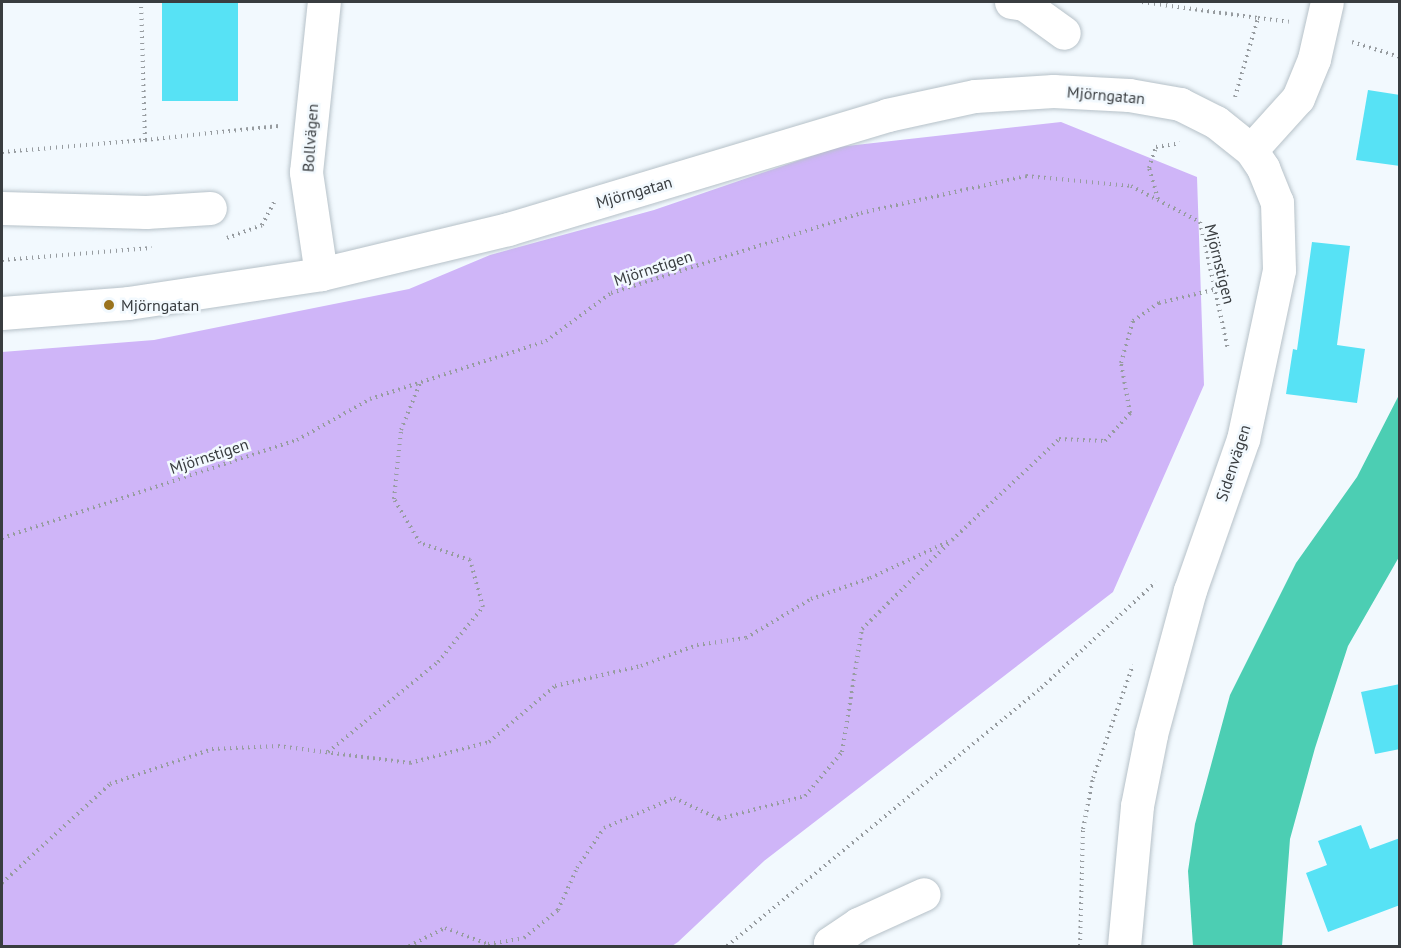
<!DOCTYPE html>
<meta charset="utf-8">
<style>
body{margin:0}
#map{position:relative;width:1401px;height:948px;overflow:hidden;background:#f2f9fe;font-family:"PT Sans",sans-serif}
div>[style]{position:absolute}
.forest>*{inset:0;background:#cfb5f8}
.water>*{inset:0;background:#4cceb3}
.building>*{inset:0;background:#57e2f5;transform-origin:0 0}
.path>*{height:4px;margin-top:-2px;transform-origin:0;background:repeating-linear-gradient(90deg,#979ca0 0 1.5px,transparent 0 6px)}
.roads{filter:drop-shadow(0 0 2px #b6c1c8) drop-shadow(0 0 2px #b6c1c8)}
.minor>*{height:33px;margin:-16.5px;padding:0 16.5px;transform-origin:16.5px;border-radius:16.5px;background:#fff}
.dots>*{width:16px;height:16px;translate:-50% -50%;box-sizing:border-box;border:3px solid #f2f9fe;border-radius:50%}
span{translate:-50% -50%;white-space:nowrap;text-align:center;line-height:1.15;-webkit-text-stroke:5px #f2f9fe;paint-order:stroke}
.street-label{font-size:16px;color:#393d40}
.poi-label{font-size:16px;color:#393d40}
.left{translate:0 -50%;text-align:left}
.frame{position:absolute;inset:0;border:3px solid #393d40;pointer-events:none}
</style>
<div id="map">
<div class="forest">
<div style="clip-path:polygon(1061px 122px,1197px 177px,1204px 385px,1113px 592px,764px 861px,678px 942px,672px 946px,2px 946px,2px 352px,154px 340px,409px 289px,490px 255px,654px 210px,838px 147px)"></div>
</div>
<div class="water">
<div style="clip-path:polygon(1399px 395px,1399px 557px,1348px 646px,1315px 748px,1290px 839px,1282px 946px,1193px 946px,1188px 871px,1195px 824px,1230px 695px,1296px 563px,1357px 477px)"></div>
</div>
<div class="building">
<div style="left:162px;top:2px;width:76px;height:99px"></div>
<div style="clip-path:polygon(1368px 90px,1400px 95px,1400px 166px,1356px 160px)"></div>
<div style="clip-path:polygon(1312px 242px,1350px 246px,1337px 345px,1365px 349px,1357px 403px,1286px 394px,1293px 349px,1297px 350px)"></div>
<div style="clip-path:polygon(1400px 684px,1400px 749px,1375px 754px,1361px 692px)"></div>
<div style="clip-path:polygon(1361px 825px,1370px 849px,1400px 838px,1400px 905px,1328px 932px,1306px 873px,1327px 865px,1318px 841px)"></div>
</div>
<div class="path">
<div style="left:1142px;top:2px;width:117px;rotate:7.9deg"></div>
<div style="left:1352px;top:42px;width:50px;rotate:17.4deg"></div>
<div style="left:1235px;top:97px;width:82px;rotate:-73.8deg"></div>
<div style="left:1258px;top:18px;width:31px;rotate:7deg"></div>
<div style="left:145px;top:140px;width:135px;rotate:-6deg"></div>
<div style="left:2px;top:152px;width:144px;rotate:-4.8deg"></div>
<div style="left:145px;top:140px;width:138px;rotate:-91.7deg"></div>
<div style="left:1158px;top:199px;width:32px;rotate:-106deg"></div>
<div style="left:1149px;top:168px;width:22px;rotate:-72deg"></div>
<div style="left:1156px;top:147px;width:24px;rotate:-9deg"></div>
<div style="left:227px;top:238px;width:37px;rotate:-20deg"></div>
<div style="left:262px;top:225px;width:27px;rotate:-62deg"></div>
<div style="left:2px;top:260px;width:150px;rotate:-4.6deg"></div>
<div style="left:2px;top:538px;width:311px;rotate:-18.4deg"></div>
<div style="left:297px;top:440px;width:84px;rotate:-29.3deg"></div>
<div style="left:370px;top:399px;width:185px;rotate:-18.2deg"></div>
<div style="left:546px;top:341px;width:81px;rotate:-36.4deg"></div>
<div style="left:611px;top:293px;width:262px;rotate:-17.7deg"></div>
<div style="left:861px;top:213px;width:169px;rotate:-12.6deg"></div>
<div style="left:1026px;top:176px;width:105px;rotate:5.4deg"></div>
<div style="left:1131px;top:186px;width:78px;rotate:27.6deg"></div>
<div style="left:1200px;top:222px;width:130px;rotate:77.6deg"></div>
<div style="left:328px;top:752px;width:142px;rotate:-39.3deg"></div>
<div style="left:438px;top:662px;width:71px;rotate:-50.7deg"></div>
<div style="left:483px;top:607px;width:49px;rotate:-105.5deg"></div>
<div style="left:470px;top:560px;width:53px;rotate:-161.2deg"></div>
<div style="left:420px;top:543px;width:51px;rotate:-120.6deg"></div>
<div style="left:394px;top:499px;width:69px;rotate:-84.2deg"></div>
<div style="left:401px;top:430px;width:51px;rotate:-68deg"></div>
<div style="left:2px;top:883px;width:147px;rotate:-42.5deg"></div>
<div style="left:110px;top:784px;width:108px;rotate:-18.9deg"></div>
<div style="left:212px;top:749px;width:66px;rotate:-2.6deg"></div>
<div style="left:278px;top:746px;width:133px;rotate:7.3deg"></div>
<div style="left:410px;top:763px;width:82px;rotate:-14.9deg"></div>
<div style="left:489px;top:742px;width:87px;rotate:-40.3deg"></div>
<div style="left:555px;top:686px;width:88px;rotate:-13.1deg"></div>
<div style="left:641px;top:666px;width:60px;rotate:-20.6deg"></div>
<div style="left:697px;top:645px;width:49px;rotate:-8.1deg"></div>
<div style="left:746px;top:638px;width:76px;rotate:-31deg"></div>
<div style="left:811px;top:599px;width:63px;rotate:-19.6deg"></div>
<div style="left:870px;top:578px;width:90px;rotate:-24.9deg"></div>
<div style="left:952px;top:540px;width:147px;rotate:-43.3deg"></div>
<div style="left:1059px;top:439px;width:46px;rotate:2.5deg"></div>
<div style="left:1105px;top:441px;width:38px;rotate:-48deg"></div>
<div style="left:1130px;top:413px;width:51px;rotate:-100.2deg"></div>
<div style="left:1121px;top:363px;width:44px;rotate:-74.1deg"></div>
<div style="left:1133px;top:321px;width:32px;rotate:-35deg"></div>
<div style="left:1159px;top:303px;width:60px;rotate:-13.6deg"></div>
<div style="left:409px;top:946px;width:40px;rotate:-26.6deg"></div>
<div style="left:445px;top:928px;width:46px;rotate:20.4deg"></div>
<div style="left:488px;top:944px;width:36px;rotate:-9deg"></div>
<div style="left:524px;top:938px;width:44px;rotate:-39.5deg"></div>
<div style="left:558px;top:910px;width:46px;rotate:-65.7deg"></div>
<div style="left:577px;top:868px;width:48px;rotate:-56deg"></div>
<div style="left:604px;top:828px;width:76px;rotate:-23.2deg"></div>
<div style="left:674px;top:798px;width:50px;rotate:25deg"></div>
<div style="left:719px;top:819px;width:89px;rotate:-15deg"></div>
<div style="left:805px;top:796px;width:57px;rotate:-49.9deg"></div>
<div style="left:842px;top:752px;width:125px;rotate:-80.8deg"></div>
<div style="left:862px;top:629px;width:124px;rotate:-44.7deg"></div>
<div style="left:727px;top:946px;width:406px;rotate:-39.4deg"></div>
<div style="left:1041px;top:688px;width:156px;rotate:-42.7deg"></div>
<div style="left:1080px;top:946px;width:117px;rotate:-88.5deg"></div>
<div style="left:1083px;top:829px;width:52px;rotate:-78.9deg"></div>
<div style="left:1093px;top:778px;width:120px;rotate:-70.5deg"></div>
</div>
<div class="roads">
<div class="minor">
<div style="left:1011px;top:2px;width:13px;rotate:9deg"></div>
<div style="left:1024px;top:4px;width:49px;rotate:35.9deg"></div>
<div style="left:1251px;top:150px;width:70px;rotate:-47.9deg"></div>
<div style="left:1298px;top:98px;width:42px;rotate:-67.7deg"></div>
<div style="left:1314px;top:59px;width:58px;rotate:-77.2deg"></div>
<div style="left:2px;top:208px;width:144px;rotate:1.6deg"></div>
<div style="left:146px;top:212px;width:64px;rotate:-3.6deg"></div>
<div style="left:321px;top:274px;width:103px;rotate:-98.4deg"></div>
<div style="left:306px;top:172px;width:171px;rotate:-84deg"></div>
<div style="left:2px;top:313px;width:126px;rotate:-4.5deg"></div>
<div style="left:128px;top:303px;width:195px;rotate:-8.5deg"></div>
<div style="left:321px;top:274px;width:192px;rotate:-13.5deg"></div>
<div style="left:508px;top:229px;width:396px;rotate:-16.7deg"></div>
<div style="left:887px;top:115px;width:90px;rotate:-12.2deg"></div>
<div style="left:975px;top:96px;width:78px;rotate:-3.7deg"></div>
<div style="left:1053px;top:91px;width:76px;rotate:3deg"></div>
<div style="left:1129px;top:95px;width:52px;rotate:10deg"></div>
<div style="left:1180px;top:104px;width:40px;rotate:26.6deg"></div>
<div style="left:1216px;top:122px;width:45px;rotate:38.7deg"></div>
<div style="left:1251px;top:150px;width:22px;rotate:56deg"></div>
<div style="left:1263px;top:168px;width:37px;rotate:68deg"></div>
<div style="left:1277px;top:202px;width:68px;rotate:88.3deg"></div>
<div style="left:1279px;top:270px;width:173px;rotate:102deg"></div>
<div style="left:1243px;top:439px;width:160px;rotate:109.3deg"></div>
<div style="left:1190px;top:590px;width:150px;rotate:105.1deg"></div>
<div style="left:1151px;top:735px;width:72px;rotate:101.2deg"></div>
<div style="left:1137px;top:806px;width:141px;rotate:95.3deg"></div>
<div style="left:831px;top:946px;width:3px;rotate:-108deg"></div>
<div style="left:830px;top:943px;width:34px;rotate:-34deg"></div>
<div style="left:858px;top:924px;width:72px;rotate:-24.4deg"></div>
</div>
</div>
<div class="dots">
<div style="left:109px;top:305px;background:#9a731e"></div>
</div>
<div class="street-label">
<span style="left:1106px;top:95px;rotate:5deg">Mjörngatan</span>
<span style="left:310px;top:138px;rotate:-86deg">Bollvägen</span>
<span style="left:634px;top:192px;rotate:-16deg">Mjörngatan</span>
<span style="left:1220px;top:264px;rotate:76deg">Mjörnstigen</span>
<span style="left:653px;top:268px;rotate:-18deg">Mjörnstigen</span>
<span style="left:209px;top:456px;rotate:-18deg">Mjörnstigen</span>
<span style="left:1233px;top:463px;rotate:-72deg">Sidenvägen</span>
</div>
<div class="poi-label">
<span class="left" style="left:121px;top:305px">Mjörngatan</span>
</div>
<div class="frame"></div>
</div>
